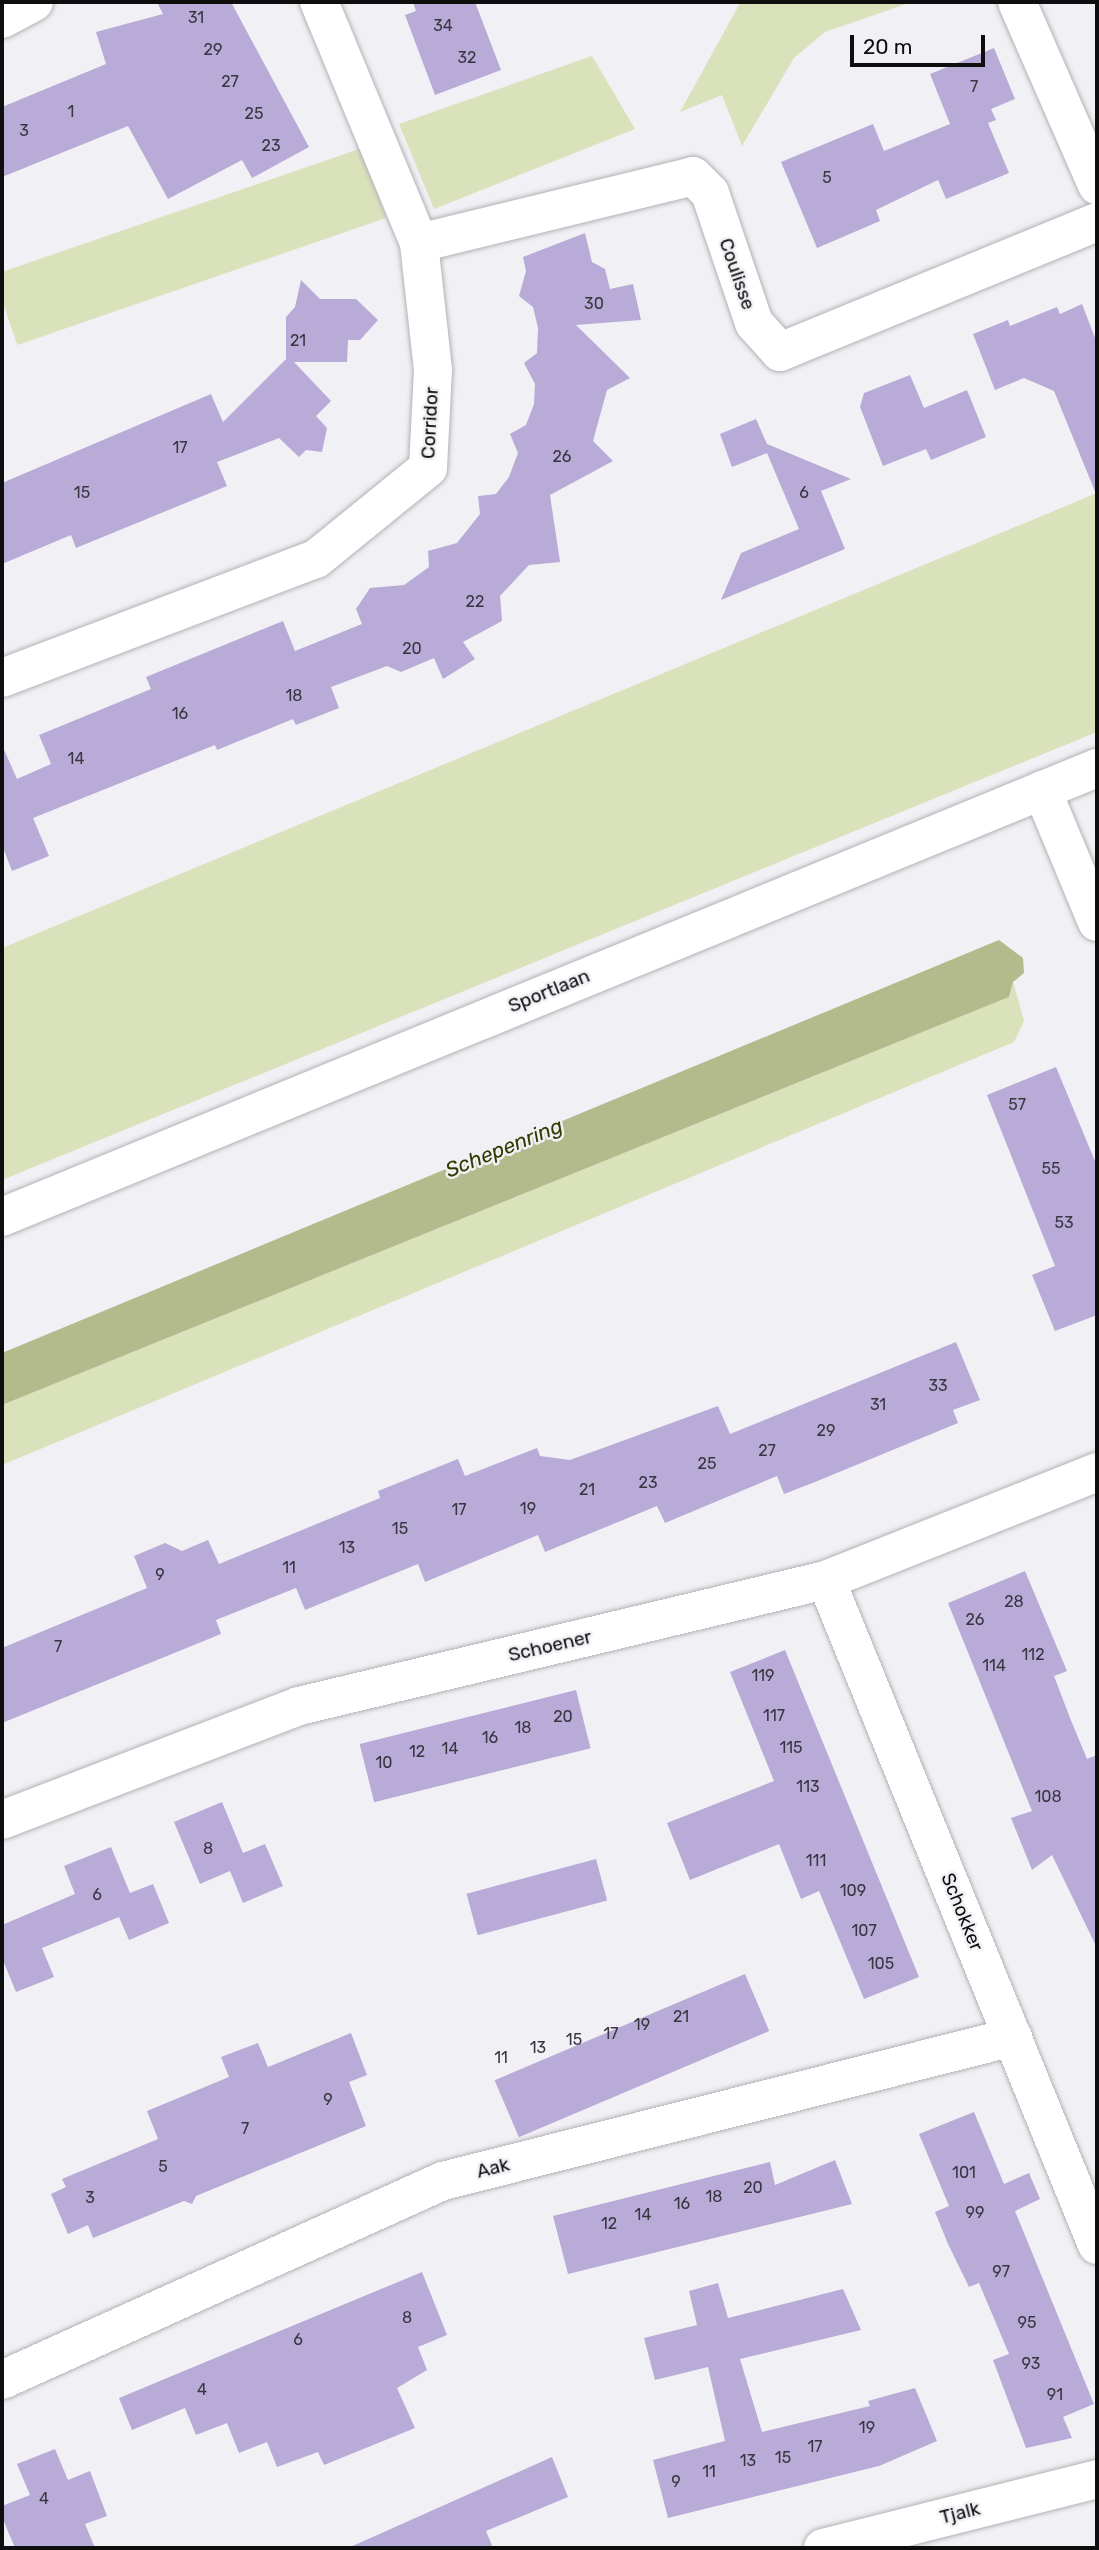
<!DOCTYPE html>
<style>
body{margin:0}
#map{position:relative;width:1099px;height:2550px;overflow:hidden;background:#f1f0f4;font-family:Rubik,sans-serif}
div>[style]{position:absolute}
.green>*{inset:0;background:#dae2bb;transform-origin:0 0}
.water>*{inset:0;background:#b3bb8d}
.building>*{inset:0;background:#b9abd7;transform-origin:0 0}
.roads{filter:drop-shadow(0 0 2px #b3b2b6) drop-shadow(0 0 2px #b3b2b6)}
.minor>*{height:38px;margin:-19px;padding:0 19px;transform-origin:19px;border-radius:19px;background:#fff}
span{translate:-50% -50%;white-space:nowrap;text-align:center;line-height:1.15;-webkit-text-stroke:5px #f1f0f4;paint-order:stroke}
.number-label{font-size:16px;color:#393541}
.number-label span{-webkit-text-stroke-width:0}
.street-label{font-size:19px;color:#0e0e0f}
.water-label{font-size:21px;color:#333a01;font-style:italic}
.frame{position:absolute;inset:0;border:4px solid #0e0e0f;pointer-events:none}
.scale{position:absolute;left:850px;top:35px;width:135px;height:32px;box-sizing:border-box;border:4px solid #0e0e0f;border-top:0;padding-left:9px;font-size:21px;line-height:24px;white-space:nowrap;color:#0e0e0f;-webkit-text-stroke:5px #f1f0f4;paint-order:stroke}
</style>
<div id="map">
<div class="green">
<div style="clip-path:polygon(912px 2px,825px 32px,794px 58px,742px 146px,722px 95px,680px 112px,740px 3px)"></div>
<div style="clip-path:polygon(592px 56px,635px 129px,434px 209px,399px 124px)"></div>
<div style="left:362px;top:148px;width:74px;height:390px;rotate:71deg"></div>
<div style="clip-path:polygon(1097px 493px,1097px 732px,2px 1180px,2px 948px)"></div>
<div style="clip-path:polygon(1013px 981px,1024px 1021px,1014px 1042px,2px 1465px,2px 1405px,1009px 997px)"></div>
</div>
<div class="water">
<div style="clip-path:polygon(999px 940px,1023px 958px,1024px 973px,1013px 982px,1009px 997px,2px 1405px,2px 1353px)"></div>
</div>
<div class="building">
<div style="clip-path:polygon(157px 2px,231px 2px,309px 147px,252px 178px,242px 160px,168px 199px,128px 126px,2px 177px,2px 107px,106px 64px,96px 32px,163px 14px)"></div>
<div style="clip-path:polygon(413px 2px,475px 2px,501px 70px,435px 95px,405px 15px,416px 11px)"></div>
<div style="clip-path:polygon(994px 48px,1015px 99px,991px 109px,996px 120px,988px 123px,1009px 173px,946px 199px,938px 180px,876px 210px,880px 221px,817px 248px,781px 162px,873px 124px,884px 151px,950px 124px,930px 74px)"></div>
<div style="clip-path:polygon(585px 233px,592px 262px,605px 269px,610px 289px,633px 284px,641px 320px,576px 325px,630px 378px,607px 390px,593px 441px,613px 461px,550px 495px,560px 562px,529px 565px,500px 596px,502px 621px,463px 642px,475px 659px,443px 679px,434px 658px,401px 672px,387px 666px,331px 687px,339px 708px,296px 725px,293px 719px,217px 750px,215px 745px,33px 818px,49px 856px,12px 871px,2px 845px,2px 745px,17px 779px,51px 764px,39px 735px,151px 689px,146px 677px,283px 621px,295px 651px,362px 624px,356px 609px,370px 588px,404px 585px,429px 567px,428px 551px,457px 543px,480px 514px,478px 496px,496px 494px,509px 477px,518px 453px,510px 434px,526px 425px,534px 404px,535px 384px,524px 363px,537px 353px,538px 328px,533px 307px,519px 296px,526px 271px,523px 257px)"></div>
<div style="clip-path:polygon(301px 280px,320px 299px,356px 299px,378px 320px,360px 340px,348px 340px,347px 362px,294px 362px,331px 401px,316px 416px,327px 428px,322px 452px,306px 450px,299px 457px,279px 438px,217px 462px,227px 486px,76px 548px,71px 535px,2px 564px,2px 483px,211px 394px,223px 422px,286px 359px,286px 317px,295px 307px)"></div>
<div style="clip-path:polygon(1082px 304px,1097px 343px,1096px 494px,1054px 391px,1024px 378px,995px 390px,973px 334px,1008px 320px,1010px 326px,1057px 307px,1060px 314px)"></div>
<div style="clip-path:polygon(910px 375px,924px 408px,967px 390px,986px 437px,931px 460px,926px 449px,883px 466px,860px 407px,864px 393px)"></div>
<div style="clip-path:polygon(756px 419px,767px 444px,851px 479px,821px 491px,845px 549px,721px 600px,741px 553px,799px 529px,767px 453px,732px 467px,720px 434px)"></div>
<div style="clip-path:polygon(1056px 1067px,1097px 1166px,1097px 1315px,1055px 1331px,1032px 1275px,1055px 1266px,987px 1095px)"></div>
<div style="clip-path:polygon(956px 1342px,980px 1400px,953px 1410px,958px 1423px,815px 1482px,784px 1494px,777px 1476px,665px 1523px,657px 1506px,545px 1552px,538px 1535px,425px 1582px,418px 1564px,305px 1610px,296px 1588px,216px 1620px,221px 1634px,2px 1723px,2px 1648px,147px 1588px,134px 1556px,165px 1543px,182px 1551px,208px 1540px,219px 1564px,380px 1498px,378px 1491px,458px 1459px,465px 1476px,537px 1448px,540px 1456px,570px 1460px,718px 1406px,730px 1434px)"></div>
<div style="clip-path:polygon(1025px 1571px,1067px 1671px,1054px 1676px,1070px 1718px,1087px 1759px,1097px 1755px,1097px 1948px,1052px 1855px,1032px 1870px,1011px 1818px,1032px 1811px,948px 1603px)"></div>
<div style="clip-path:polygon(785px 1650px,919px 1977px,864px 1999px,819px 1891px,801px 1899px,779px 1844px,690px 1880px,667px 1823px,774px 1781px,730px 1672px)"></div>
<div style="left:576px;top:1690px;width:60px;height:223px;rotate:76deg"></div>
<div style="clip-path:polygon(222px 1802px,243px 1853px,265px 1844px,283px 1886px,243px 1903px,230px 1871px,200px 1884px,174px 1822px)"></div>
<div style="clip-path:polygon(111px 1847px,130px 1893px,153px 1884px,169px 1923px,129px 1940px,119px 1917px,42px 1948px,54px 1977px,16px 1992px,2px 1958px,2px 1925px,75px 1894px,64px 1866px)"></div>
<div style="left:596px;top:1859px;width:43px;height:134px;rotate:75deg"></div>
<div style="left:745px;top:1974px;width:62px;height:272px;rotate:67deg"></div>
<div style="clip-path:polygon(351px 2033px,367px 2075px,349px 2082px,366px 2126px,196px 2196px,192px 2204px,184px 2201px,93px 2238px,88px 2225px,68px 2234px,51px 2194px,66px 2187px,62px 2179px,158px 2139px,147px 2111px,229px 2077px,221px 2057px,258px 2043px,268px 2067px)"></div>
<div style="clip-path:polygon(974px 2112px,1004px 2184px,1029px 2173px,1040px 2199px,1015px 2211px,1094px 2404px,1063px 2417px,1072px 2438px,1026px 2448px,993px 2360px,1009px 2354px,979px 2283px,969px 2287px,948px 2244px,935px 2212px,949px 2206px,919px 2134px)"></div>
<div style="clip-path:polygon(835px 2160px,852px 2204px,568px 2274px,553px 2216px,770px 2162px,775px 2185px)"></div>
<div style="clip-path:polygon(422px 2272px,447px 2335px,418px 2347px,427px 2370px,397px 2388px,415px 2428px,324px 2465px,318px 2452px,277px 2467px,267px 2442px,239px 2453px,227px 2423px,196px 2435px,185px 2408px,132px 2430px,119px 2398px)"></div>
<div style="clip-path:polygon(718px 2283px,728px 2318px,843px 2289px,861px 2330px,740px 2359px,762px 2432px,870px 2406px,868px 2401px,915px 2388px,937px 2441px,879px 2466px,668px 2518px,653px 2460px,725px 2441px,708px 2367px,655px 2380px,644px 2338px,697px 2325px,689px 2291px)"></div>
<div style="clip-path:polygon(55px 2449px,68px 2480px,90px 2471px,107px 2516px,85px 2524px,95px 2548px,15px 2548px,2px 2517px,2px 2506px,30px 2495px,17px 2464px)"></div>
<div style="clip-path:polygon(552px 2457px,568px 2497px,486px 2531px,493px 2548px,348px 2548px)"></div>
</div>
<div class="roads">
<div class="minor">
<div style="left:1017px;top:2px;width:200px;rotate:66.4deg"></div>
<div style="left:2px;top:19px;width:36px;rotate:-28deg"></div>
<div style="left:419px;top:243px;width:282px;rotate:-13.7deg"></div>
<div style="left:693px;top:176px;width:24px;rotate:45deg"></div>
<div style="left:710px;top:193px;width:137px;rotate:71.3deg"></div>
<div style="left:754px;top:323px;width:39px;rotate:48deg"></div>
<div style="left:780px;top:352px;width:343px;rotate:-22.3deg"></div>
<div style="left:2px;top:678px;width:336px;rotate:-20.8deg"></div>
<div style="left:316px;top:559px;width:144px;rotate:-39.1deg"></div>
<div style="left:428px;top:468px;width:98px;rotate:-87.1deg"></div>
<div style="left:433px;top:370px;width:128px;rotate:-96.3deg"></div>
<div style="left:419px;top:243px;width:261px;rotate:-112.5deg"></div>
<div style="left:1042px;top:790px;width:143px;rotate:67.4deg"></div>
<div style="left:2px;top:1217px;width:1183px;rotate:-22.3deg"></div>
<div style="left:826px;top:1580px;width:718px;rotate:67.83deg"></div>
<div style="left:2px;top:1820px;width:318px;rotate:-21deg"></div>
<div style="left:299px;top:1706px;width:542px;rotate:-13.45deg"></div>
<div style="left:826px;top:1580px;width:292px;rotate:-21.7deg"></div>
<div style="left:2px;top:2380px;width:484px;rotate:-24.3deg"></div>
<div style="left:443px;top:2181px;width:588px;rotate:-14.18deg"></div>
<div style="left:823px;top:2548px;width:283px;rotate:-14.1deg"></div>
</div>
</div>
<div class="number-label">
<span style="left:196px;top:18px">31</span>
<span style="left:443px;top:26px">34</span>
<span style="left:213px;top:50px">29</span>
<span style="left:467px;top:58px">32</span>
<span style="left:230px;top:82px">27</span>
<span style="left:974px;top:87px">7</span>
<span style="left:71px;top:112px">1</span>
<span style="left:254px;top:114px">25</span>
<span style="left:24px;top:131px">3</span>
<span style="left:271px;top:146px">23</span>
<span style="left:827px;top:178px">5</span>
<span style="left:594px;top:304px">30</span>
<span style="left:298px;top:341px">21</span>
<span style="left:180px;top:448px">17</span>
<span style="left:562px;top:457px">26</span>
<span style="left:82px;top:493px">15</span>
<span style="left:804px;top:493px">6</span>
<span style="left:475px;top:602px">22</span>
<span style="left:412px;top:649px">20</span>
<span style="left:294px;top:696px">18</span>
<span style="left:180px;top:714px">16</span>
<span style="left:76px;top:759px">14</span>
<span style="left:1017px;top:1105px">57</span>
<span style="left:1051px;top:1169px">55</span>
<span style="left:1064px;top:1223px">53</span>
<span style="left:938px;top:1386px">33</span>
<span style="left:878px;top:1405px">31</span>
<span style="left:826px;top:1431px">29</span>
<span style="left:767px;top:1451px">27</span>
<span style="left:707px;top:1464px">25</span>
<span style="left:648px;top:1483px">23</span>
<span style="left:587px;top:1490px">21</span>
<span style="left:528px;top:1509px">19</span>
<span style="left:459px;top:1510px">17</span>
<span style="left:400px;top:1529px">15</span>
<span style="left:347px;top:1548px">13</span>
<span style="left:289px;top:1568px">11</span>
<span style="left:160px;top:1575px">9</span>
<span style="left:1014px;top:1602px">28</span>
<span style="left:975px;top:1620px">26</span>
<span style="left:58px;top:1647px">7</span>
<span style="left:1033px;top:1655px">112</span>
<span style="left:994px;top:1666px">114</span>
<span style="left:763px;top:1676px">119</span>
<span style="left:774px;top:1716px">117</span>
<span style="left:563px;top:1717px">20</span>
<span style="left:523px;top:1728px">18</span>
<span style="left:490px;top:1738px">16</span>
<span style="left:791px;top:1748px">115</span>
<span style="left:450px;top:1749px">14</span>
<span style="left:417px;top:1752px">12</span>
<span style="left:384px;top:1763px">10</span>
<span style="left:808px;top:1787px">113</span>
<span style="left:1048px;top:1797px">108</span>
<span style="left:208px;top:1849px">8</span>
<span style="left:816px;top:1861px">111</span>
<span style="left:853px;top:1891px">109</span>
<span style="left:97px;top:1895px">6</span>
<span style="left:864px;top:1931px">107</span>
<span style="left:881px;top:1964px">105</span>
<span style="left:681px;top:2017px">21</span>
<span style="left:642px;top:2025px">19</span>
<span style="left:611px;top:2034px">17</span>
<span style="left:574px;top:2040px">15</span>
<span style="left:538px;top:2048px">13</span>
<span style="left:501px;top:2058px">11</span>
<span style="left:328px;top:2100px">9</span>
<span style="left:245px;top:2129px">7</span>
<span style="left:163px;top:2167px">5</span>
<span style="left:964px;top:2173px">101</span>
<span style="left:753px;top:2188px">20</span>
<span style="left:714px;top:2197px">18</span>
<span style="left:90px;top:2198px">3</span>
<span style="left:682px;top:2204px">16</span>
<span style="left:975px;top:2213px">99</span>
<span style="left:643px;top:2215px">14</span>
<span style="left:609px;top:2224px">12</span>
<span style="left:1001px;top:2272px">97</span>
<span style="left:407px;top:2318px">8</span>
<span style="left:1027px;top:2323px">95</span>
<span style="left:298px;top:2340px">6</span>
<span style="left:1031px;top:2364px">93</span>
<span style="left:202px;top:2390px">4</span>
<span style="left:1055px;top:2395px">91</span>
<span style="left:867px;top:2428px">19</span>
<span style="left:815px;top:2447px">17</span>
<span style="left:783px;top:2458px">15</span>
<span style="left:748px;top:2461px">13</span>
<span style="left:709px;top:2472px">11</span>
<span style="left:676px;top:2482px">9</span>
<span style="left:44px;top:2499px">4</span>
</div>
<div class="street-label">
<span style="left:737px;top:274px;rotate:71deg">Coulisse</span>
<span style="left:430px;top:423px;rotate:-87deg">Corridor</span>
<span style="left:549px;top:991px;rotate:-22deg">Sportlaan</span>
<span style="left:550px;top:1646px;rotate:-13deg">Schoener</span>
<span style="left:962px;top:1912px;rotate:68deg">Schokker</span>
<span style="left:493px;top:2168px;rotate:-14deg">Aak</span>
<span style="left:960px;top:2513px;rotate:-14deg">Tjalk</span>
</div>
<div class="water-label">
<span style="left:504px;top:1148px;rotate:-22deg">Schepenring</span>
</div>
<div class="frame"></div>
<div class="scale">20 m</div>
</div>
